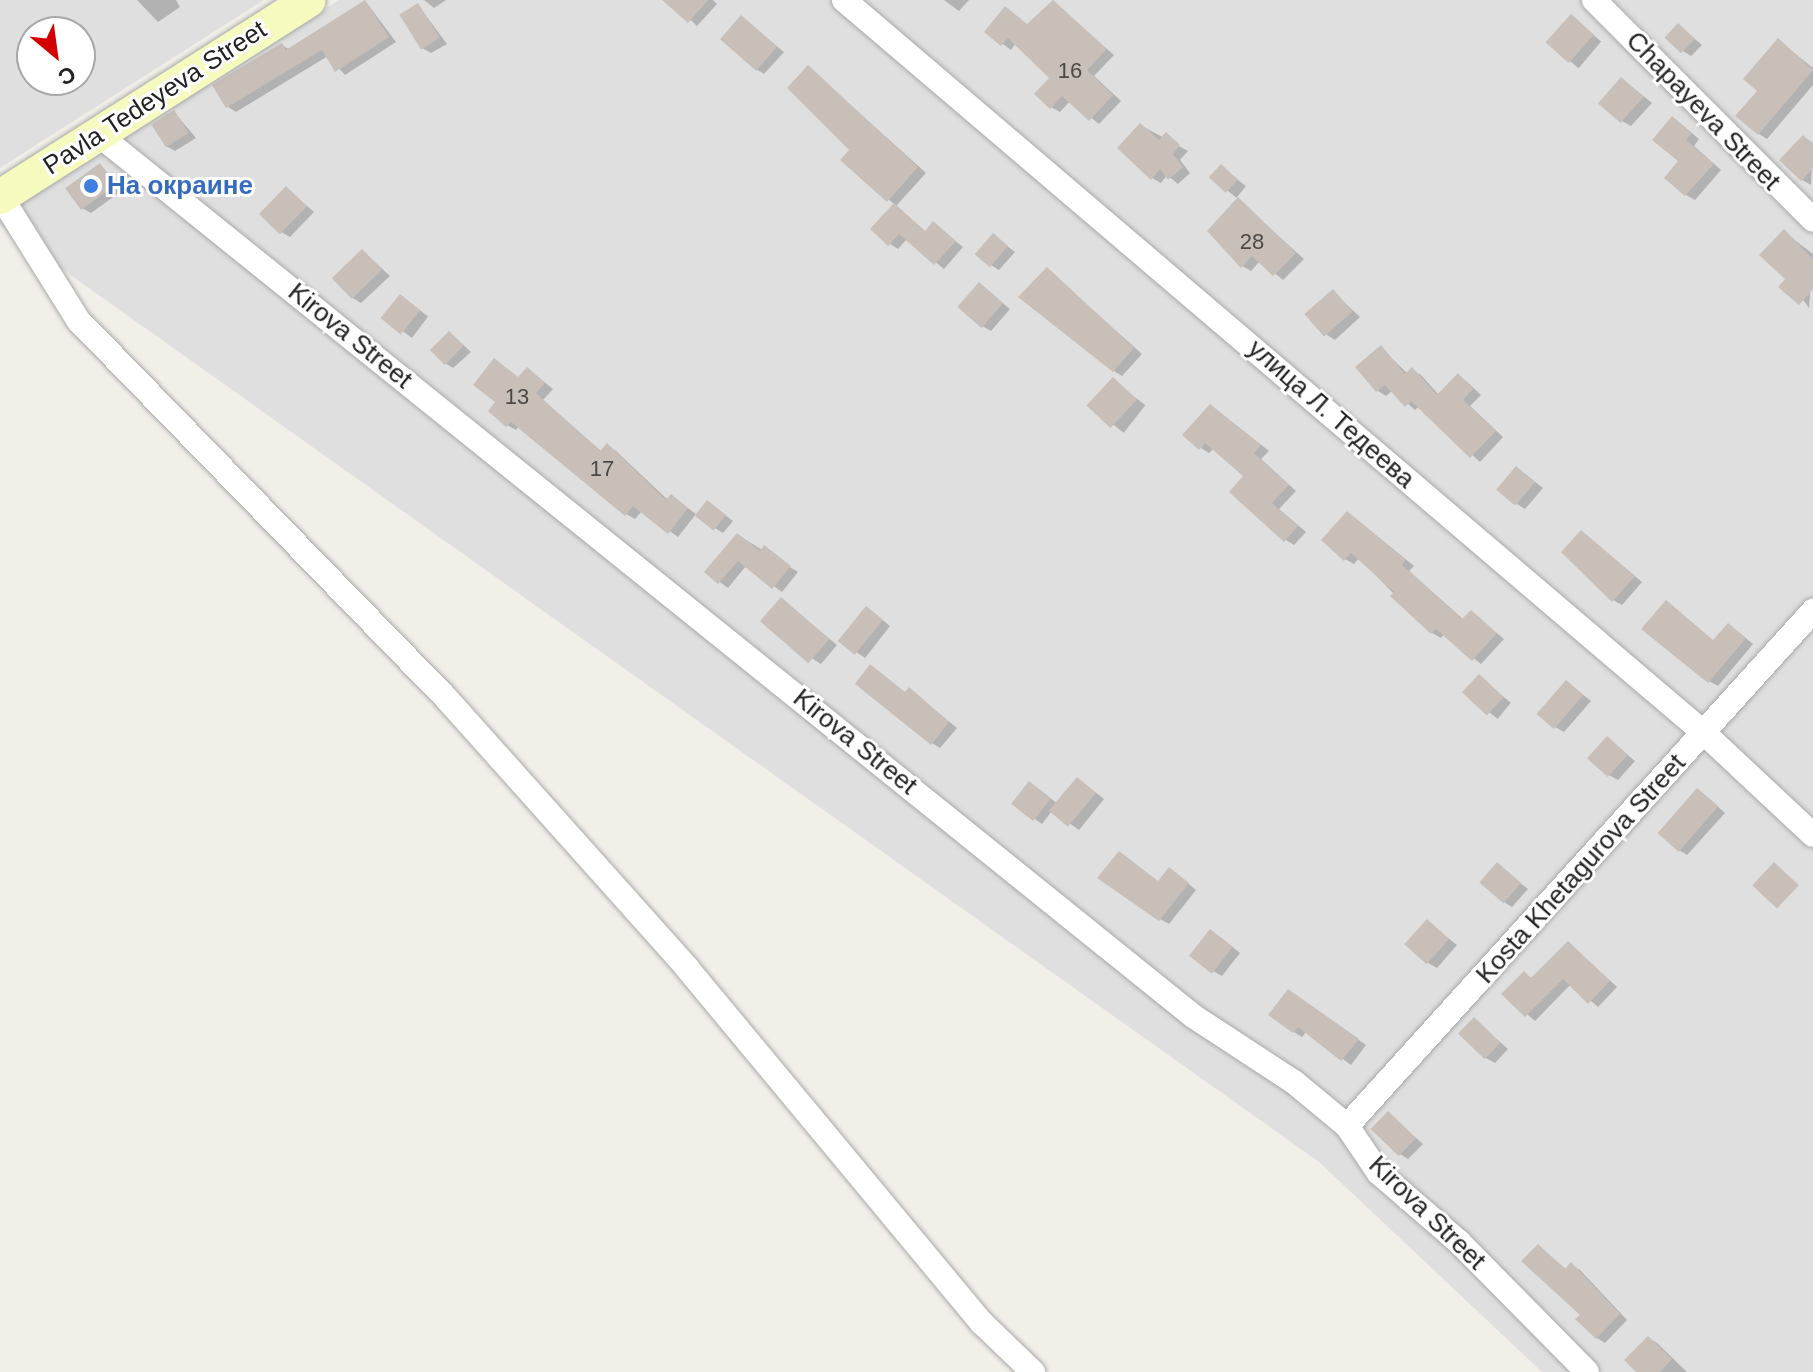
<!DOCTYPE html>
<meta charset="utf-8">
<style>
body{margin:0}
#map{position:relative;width:1813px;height:1372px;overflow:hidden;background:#f2efe9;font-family:Helvetica,sans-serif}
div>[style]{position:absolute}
.residential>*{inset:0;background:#e0dfdf}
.shadow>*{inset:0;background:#0003;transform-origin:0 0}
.building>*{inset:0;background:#c7bfb8;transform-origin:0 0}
.roads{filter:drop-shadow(0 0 2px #a9a9a9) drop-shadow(0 0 2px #a9a9a9)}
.minor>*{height:24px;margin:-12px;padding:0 12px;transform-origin:12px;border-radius:12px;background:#fff}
.secondary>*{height:34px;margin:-17px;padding:0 17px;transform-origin:17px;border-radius:17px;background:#f7fabf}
.dots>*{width:22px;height:22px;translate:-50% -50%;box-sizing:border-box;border:4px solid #fff;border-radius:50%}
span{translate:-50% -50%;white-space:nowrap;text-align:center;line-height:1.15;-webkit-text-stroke:6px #fff;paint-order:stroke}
.number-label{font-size:22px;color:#4b4948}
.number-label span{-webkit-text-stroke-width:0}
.street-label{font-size:26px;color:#222}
.shop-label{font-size:26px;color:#366cbe;font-weight:700}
.left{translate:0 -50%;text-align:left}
.north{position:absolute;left:16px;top:16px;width:80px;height:80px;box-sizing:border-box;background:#fff;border:2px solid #a7a7a7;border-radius:50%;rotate:151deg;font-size:22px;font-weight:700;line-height:32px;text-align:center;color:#222}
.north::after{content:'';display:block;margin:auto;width:28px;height:36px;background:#d40000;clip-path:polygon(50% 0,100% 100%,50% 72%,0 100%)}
</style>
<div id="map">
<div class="residential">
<div style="clip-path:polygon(evenodd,0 0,264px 0,0 168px,0 0,80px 32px,80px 80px,32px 80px,32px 32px,80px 32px)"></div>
<div style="clip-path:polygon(339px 0,1813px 0,1813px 1372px,1542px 1372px,1319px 1162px,0 225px,0 210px)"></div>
</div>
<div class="shadow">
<div style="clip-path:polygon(137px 0,176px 0,180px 7px,158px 22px)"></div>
<div style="clip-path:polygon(424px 0,446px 0,434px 8px)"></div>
<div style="clip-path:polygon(670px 0,713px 0,717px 4px,697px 26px)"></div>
<div style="clip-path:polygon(944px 0,969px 0,959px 11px)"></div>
<div style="clip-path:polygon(366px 2px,396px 42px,345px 75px,328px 56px,236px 112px,228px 107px,282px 45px,290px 50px)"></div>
<div style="clip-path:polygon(1052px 2px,1114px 55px,1094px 76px,1121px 101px,1099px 124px,1070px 101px,1060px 112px,1051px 107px,1052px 78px,1016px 43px,1011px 50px,987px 32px,1029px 26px)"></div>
<div style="clip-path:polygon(418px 5px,447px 44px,431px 53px,422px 48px)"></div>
<div style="left:1572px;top:17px;width:38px;height:35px;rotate:40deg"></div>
<div style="clip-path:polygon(742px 18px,784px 52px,764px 74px,756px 69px)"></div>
<div style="clip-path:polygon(1678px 25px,1702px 45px,1691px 56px,1683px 51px)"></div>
<div style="clip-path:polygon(1778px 40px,1813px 68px,1813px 85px,1767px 139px,1759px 134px,1760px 90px)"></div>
<div style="clip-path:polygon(808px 67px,926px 173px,896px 206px,926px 232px,934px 224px,963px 247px,944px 269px,907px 239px,898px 249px,890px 244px,895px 205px,843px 160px,852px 150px)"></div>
<div style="clip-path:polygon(1622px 79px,1652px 103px,1631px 126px,1622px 121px)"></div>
<div style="clip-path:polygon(174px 112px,196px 138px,175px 151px,166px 146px)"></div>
<div style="clip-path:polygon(1681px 124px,1699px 139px,1694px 146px,1721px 170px,1695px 200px,1686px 195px)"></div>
<div style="clip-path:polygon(1140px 125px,1188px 151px,1180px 160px,1190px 173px,1178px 184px,1167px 175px,1161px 183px,1152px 178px,1120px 148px)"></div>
<div style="clip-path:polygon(1804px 137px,1813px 143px,1811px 185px,1802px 180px)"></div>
<div style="clip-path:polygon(100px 166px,123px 190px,91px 213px,82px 208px)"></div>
<div style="left:1221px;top:166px;width:32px;height:15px;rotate:39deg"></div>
<div style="clip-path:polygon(286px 188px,314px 212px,290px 237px,281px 232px)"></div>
<div style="clip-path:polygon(1238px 200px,1304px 259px,1283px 280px,1260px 261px,1251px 271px,1242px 266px)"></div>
<div style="clip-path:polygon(1784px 232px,1813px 254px,1809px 308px,1788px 279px)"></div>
<div style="clip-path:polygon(993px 235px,1015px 252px,999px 270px,991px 265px)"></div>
<div style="clip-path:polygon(363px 251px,390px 276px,361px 303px,353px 298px)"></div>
<div style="clip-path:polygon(1048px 270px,1142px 354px,1122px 376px,1114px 371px)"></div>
<div style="clip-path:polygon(980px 284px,1010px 309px,991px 331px,982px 326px)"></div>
<div style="clip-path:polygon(1333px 292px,1360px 317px,1335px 340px,1327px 335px)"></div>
<div style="left:401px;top:296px;width:34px;height:27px;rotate:37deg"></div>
<div style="clip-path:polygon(450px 333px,471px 352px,453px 368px,445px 363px)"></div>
<div style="clip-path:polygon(1381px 348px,1408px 374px,1412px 370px,1421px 375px,1439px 395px,1458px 376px,1466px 381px,1481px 395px,1470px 406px,1503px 437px,1480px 462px,1419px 406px,1415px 410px,1393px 390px,1386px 396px,1378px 391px)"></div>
<div style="clip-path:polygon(528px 369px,553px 389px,543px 400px,602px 452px,608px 446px,616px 451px,668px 500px,680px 502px,696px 514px,678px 537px,642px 511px,635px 519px,626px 514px,519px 426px,516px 430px,507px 425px,519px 379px)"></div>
<div style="left:1113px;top:380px;width:41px;height:35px;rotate:38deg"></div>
<div style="clip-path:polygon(1219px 412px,1269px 451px,1261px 459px,1296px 491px,1279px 509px,1306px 532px,1294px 545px,1286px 540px,1246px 476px,1214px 448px,1209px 453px,1201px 448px)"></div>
<div style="clip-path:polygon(1525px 474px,1543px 488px,1525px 509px,1517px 504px)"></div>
<div style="clip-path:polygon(716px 508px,733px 521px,723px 533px,715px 528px)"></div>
<div style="clip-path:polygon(1356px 519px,1414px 566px,1409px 571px,1464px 620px,1471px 612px,1504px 639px,1481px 664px,1444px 634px,1441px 638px,1432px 633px,1359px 558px,1354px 564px,1345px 559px)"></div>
<div style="clip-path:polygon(1581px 532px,1642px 582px,1622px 605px,1613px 600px)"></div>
<div style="clip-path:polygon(738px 535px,798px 572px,782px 592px,746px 566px,728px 588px,706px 572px)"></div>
<div style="clip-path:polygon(781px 599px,837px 645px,821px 664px,813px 659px)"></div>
<div style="clip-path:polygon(875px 614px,890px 626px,865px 658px,841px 641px)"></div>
<div style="clip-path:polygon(1737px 631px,1753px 644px,1718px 686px,1709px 681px,1715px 642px)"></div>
<div style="left:1479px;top:677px;width:41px;height:21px;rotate:39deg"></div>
<div style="clip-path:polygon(1567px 682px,1591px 701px,1564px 732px,1555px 727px)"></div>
<div style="clip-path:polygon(909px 689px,957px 728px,940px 748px,932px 743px,906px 693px)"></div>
<div style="clip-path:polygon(1608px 739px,1635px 761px,1618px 780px,1609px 775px)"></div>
<div style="clip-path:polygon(1086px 785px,1104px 799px,1079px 830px,1052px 811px,1042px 824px,1014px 804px,1038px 789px,1058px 804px)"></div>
<div style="clip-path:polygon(1706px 796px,1725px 813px,1687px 855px,1679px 850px)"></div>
<div style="clip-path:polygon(1497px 864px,1528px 889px,1512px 907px,1504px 902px)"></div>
<div style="clip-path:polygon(1178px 875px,1196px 890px,1169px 924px,1160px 919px,1159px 883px)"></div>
<div style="clip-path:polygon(1427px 922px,1457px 945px,1437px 968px,1428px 963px)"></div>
<div style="clip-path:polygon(1220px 937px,1240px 953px,1222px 976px,1213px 971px)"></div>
<div style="clip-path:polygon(1569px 943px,1617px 987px,1598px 1007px,1571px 984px,1535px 1021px,1504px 994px,1524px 973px,1533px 979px)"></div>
<div style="clip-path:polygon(1297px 997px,1366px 1045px,1351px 1065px,1306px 1032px,1302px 1037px,1294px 1032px)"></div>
<div style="clip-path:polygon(1474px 1019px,1508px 1049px,1495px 1063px,1486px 1058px)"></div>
<div style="clip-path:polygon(1388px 1114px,1423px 1144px,1408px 1159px,1400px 1154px)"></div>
<div style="clip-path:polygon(1538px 1246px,1567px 1270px,1572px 1265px,1580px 1270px,1627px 1320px,1605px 1343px,1597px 1338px)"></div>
<div style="clip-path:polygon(1648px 1338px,1657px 1343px,1687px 1372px,1640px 1372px)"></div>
</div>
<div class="building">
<div style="clip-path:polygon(365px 0,389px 37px,335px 72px,322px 50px,226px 108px,212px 85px,282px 43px,286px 50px)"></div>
<div style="clip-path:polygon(662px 0,708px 0,688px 23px)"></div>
<div style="clip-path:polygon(1053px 0,1107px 49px,1087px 70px,1113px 95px,1089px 121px,1062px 96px,1050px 109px,1034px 94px,1049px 78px,1008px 38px,1001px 46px,984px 32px,1005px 6px,1027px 24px)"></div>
<div style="left:418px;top:3px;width:41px;height:22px;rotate:58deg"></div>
<div style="left:1571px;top:14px;width:31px;height:38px;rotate:42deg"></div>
<div style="left:741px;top:15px;width:48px;height:32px;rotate:41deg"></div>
<div style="left:1678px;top:23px;width:23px;height:20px;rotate:43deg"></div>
<div style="clip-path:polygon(1778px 38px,1813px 70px,1758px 135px,1735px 116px,1757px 91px,1743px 79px)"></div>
<div style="clip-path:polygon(808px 65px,918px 167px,887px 202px,840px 160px,849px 150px,787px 88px)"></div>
<div style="left:1621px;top:77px;width:30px;height:35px;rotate:41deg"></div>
<div style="left:174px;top:110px;width:27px;height:27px;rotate:57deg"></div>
<div style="clip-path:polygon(1672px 116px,1692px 133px,1686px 140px,1714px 164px,1685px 196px,1664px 178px,1678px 161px,1652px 140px)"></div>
<div style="clip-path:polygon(1140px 123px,1159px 140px,1166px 132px,1180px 145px,1173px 154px,1183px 167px,1168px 180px,1160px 169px,1151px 180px,1117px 148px)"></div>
<div style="clip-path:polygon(1803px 135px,1813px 144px,1813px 168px,1801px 181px,1779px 160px)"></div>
<div style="left:100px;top:163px;width:27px;height:43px;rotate:54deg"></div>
<div style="left:1221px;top:164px;width:23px;height:18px;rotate:43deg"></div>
<div style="left:286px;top:186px;width:29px;height:39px;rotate:44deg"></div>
<div style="clip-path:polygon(1238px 197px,1296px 253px,1273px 276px,1252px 256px,1241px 268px,1207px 231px)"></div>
<div style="clip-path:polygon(894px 203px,925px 231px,933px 221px,956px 241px,934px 265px,899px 234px,888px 246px,870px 229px)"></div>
<div style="clip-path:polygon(1784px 229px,1813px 259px,1813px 289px,1799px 305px,1778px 287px,1785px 279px,1759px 255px)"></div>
<div style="left:993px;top:233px;width:20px;height:28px;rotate:41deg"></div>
<div style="left:362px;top:249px;width:29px;height:42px;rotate:46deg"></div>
<div style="clip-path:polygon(1047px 267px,1134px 348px,1113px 372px,1018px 297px)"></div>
<div style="left:979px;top:282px;width:32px;height:33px;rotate:41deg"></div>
<div style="left:1333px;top:289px;width:30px;height:38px;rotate:49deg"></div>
<div style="left:400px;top:294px;width:26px;height:31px;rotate:39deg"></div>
<div style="left:449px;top:331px;width:21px;height:27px;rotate:45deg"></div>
<div style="clip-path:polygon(1381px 345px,1405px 374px,1412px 367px,1437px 395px,1458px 373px,1473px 389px,1463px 400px,1496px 431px,1470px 458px,1411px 401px,1405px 407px,1385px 385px,1376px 392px,1355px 367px)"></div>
<div style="clip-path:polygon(494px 358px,518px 377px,527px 367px,545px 383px,536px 393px,600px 451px,607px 443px,666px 500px,671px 494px,688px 508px,668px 534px,633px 506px,625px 516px,511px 422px,506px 427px,488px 411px,495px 402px,473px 385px)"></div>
<div style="left:1113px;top:377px;width:33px;height:39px;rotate:43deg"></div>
<div style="clip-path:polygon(1210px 404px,1261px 445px,1254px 453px,1289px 485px,1272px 503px,1298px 526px,1284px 542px,1229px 492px,1243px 476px,1205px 443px,1199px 450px,1182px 435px)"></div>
<div style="left:1516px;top:466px;width:25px;height:31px;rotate:40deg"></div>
<div style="left:707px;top:500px;width:24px;height:20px;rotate:38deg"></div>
<div style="clip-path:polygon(1347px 511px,1406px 560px,1402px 565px,1462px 619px,1471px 610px,1497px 633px,1472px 661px,1436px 629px,1431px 634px,1390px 596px,1394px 592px,1351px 553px,1344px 561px,1321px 540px)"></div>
<div style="clip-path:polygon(1581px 530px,1635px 576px,1612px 602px,1561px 552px)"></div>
<div style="clip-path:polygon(737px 533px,760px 551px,764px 545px,791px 566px,772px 589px,738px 561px,718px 584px,704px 572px)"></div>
<div style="left:781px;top:597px;width:64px;height:32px;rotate:41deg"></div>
<div style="clip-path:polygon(1666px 600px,1713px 640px,1728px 623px,1746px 638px,1708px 683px,1641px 629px)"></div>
<div style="left:866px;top:606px;width:22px;height:45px;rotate:39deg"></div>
<div style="clip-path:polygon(870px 664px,905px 692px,909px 687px,949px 722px,931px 745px,855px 684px)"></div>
<div style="left:1479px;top:674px;width:34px;height:25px;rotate:43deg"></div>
<div style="left:1566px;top:680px;width:23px;height:45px;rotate:41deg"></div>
<div style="left:1607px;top:736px;width:28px;height:30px;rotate:42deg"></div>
<div style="left:1077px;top:777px;width:25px;height:44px;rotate:40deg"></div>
<div style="left:1029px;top:781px;width:28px;height:29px;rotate:38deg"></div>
<div style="left:1697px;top:788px;width:28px;height:60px;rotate:41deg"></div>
<div style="clip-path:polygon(1119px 851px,1158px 881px,1169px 867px,1189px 883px,1159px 921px,1097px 878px)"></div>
<div style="left:1497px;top:862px;width:32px;height:27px;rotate:41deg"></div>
<div style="left:1774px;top:862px;width:34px;height:32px;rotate:43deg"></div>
<div style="left:1427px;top:919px;width:30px;height:34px;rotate:42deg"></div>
<div style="left:1210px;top:929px;width:29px;height:34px;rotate:38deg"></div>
<div style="clip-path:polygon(1568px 941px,1610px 981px,1588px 1004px,1563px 979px,1525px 1017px,1501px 994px,1524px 971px,1531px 978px)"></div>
<div style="clip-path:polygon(1288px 989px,1359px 1039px,1341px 1061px,1298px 1027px,1293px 1033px,1268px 1015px)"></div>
<div style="left:1474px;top:1017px;width:37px;height:23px;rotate:44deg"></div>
<div style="left:1388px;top:1111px;width:39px;height:25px;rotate:44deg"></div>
<div style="clip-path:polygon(1538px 1244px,1565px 1269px,1571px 1262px,1620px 1314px,1596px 1339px,1575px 1319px,1580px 1315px,1521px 1261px)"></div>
<div style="clip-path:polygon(1648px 1336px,1672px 1359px,1660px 1372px,1636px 1372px,1624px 1360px)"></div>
</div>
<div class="roads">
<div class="minor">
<div style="left:844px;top:0;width:1130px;rotate:40.44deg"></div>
<div style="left:1704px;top:733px;width:149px;rotate:43.1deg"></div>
<div style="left:1594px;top:0;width:310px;rotate:45.1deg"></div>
<div style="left:99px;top:135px;width:1405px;rotate:38.84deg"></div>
<div style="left:1193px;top:1016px;width:121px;rotate:33.2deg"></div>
<div style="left:1294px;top:1082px;width:69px;rotate:39.7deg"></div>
<div style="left:1347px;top:1126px;width:57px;rotate:55.8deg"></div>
<div style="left:1379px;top:1173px;width:106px;rotate:40.8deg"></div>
<div style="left:1459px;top:1242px;width:182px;rotate:45.4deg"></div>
<div style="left:0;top:195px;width:147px;rotate:58deg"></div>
<div style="left:78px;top:320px;width:528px;rotate:45.77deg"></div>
<div style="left:446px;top:698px;width:362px;rotate:48.2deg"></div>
<div style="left:687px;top:968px;width:462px;rotate:50.3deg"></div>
<div style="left:982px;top:1323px;width:71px;rotate:43.9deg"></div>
<div style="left:1347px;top:1126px;width:695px;rotate:-47.86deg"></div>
</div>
<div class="secondary">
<div style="left:0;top:197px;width:366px;rotate:-32.5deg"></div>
</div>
</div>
<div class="dots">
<div style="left:91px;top:186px;background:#3f7fe0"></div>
</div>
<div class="number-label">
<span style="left:1070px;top:71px">16</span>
<span style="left:1252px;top:242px">28</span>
<span style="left:517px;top:397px">13</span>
<span style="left:602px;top:469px">17</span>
</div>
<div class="street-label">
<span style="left:155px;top:98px;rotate:-33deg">Pavla Tedeyeva Street</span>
<span style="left:1703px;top:111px;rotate:46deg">Chapayeva Street</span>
<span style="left:350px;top:336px;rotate:39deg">Kirova Street</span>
<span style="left:1331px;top:414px;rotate:41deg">улица Л. Тедеева</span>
<span style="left:855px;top:742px;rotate:39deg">Kirova Street</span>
<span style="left:1581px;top:869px;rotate:-48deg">Kosta Khetagurova Street</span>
<span style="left:1427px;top:1213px;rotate:44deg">Kirova Street</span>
</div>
<div class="shop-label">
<span class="left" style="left:107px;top:186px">На окраине</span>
</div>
<div class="north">С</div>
</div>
